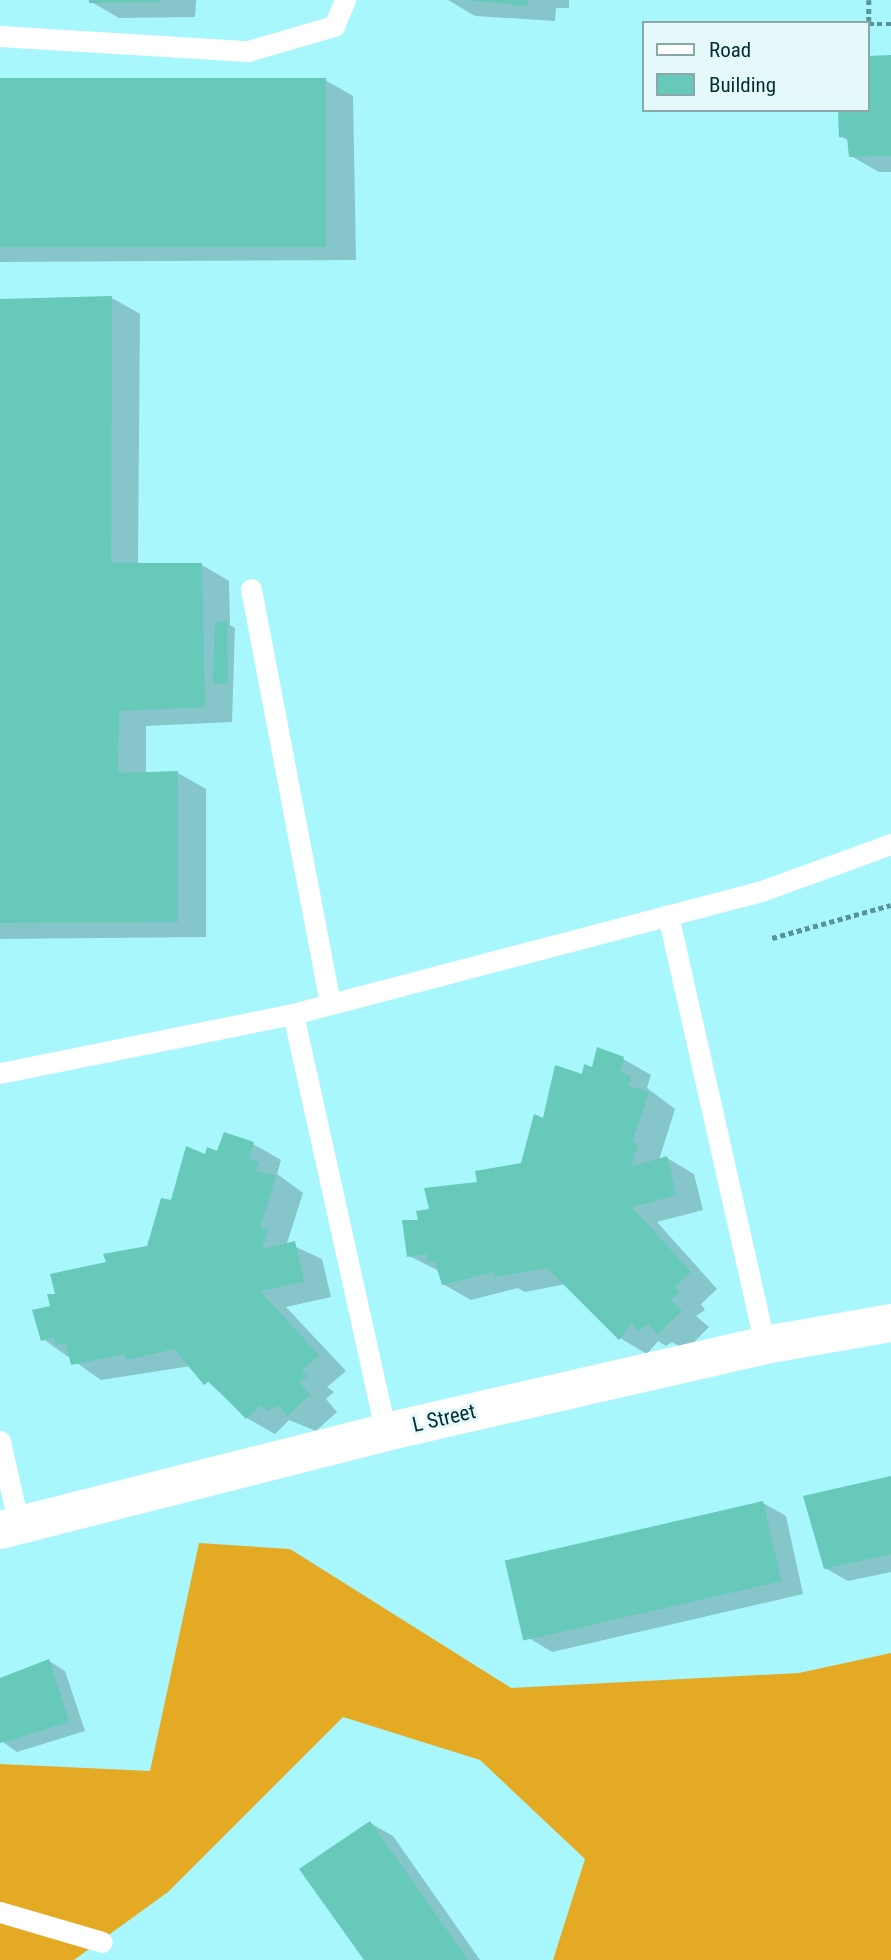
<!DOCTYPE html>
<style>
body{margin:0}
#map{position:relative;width:891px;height:1960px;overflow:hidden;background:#a8f7fd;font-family:"Roboto Condensed",sans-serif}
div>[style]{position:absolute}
.forest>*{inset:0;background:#e5aa23}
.shadow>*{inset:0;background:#0003}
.building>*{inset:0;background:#66c9b9;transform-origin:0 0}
.path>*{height:4.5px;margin-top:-2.25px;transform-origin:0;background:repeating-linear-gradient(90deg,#569499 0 5px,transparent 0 8.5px)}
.lane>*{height:21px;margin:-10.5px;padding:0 10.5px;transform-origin:10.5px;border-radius:10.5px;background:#fff}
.street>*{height:38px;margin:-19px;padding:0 19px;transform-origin:19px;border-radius:19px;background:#fff}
span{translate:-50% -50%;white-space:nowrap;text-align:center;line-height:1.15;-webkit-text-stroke:6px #e6f9fa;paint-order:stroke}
.street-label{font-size:21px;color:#002d31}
.legend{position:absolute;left:642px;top:21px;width:228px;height:91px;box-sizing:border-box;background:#e6f9fa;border:2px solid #8aa7aa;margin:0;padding:9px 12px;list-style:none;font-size:21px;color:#002d31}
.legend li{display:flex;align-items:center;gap:14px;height:35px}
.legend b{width:35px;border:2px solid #8aa7aa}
</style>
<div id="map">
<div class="forest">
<div style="clip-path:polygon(199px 1543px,290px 1549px,511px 1688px,799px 1673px,891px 1653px,891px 1960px,553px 1960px,585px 1859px,480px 1760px,343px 1717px,168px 1892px,74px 1960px,0 1960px,0 1764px,150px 1771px)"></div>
</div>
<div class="shadow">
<div style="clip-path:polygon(88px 0,196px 0,195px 17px,119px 18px)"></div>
<div style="clip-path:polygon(448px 0,569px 0,569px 8px,556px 8px,555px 21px,475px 16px)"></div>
<div style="clip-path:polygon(891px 57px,891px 172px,879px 172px,851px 156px,849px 141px,841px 136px,868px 110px)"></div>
<div style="clip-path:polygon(0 80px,325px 80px,353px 96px,356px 260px,0 262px)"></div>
<div style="clip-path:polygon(112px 298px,140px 314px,138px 564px,202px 565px,229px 581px,230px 625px,235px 628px,232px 722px,146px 726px,146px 774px,178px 773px,206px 789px,206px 937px,0 939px,0 301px)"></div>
<div style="clip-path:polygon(623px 1059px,651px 1075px,647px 1088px,675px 1109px,659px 1160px,667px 1158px,694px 1174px,703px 1210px,657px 1222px,717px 1289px,701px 1304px,705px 1310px,696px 1316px,709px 1327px,686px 1350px,672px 1342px,666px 1346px,658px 1341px,647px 1354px,620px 1338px,566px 1284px,525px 1292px,518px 1288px,471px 1300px,443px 1284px,439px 1271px,409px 1256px,431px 1210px,522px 1164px,544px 1120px,583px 1077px)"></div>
<div style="clip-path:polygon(253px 1144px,281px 1160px,277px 1174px,303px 1193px,287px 1243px,322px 1259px,331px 1297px,286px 1307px,346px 1371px,327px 1387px,334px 1392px,326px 1399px,337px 1412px,316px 1431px,289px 1420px,275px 1434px,247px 1418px,191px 1366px,101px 1380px,43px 1339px,57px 1296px,108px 1264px,148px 1247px,172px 1202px,206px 1157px)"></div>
<div style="clip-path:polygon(891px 1478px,891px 1572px,848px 1581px,825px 1568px)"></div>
<div style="clip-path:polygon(763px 1503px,786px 1516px,803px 1594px,552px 1652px,529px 1638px)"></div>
<div style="clip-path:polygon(49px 1661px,65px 1671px,85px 1731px,17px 1752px,0 1740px,0 1680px)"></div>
<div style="clip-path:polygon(370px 1823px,393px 1836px,480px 1960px,366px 1960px)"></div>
</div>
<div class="building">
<div style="clip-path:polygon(89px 0,159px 0,159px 2px,89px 3px)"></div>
<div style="clip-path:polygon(465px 0,528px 0,527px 6px)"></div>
<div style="clip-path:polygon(891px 55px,891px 156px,849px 157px,847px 138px,839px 137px,838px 110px,868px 110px,868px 56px)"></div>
<div style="left:0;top:78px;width:326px;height:169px"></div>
<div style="clip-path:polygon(112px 296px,111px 563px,202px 563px,205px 707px,119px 711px,118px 773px,178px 771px,178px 922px,0 923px,0 299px)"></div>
<div style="clip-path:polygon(227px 621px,228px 684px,213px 683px,215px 622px)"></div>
<div style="clip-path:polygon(597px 1047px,624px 1057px,620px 1072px,631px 1076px,628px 1086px,649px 1092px,632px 1142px,638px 1144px,631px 1167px,667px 1156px,676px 1195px,632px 1207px,691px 1272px,674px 1287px,679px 1293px,670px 1300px,682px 1311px,657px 1335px,649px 1324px,637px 1331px,632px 1322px,619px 1340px,547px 1268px,495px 1277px,494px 1272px,442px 1285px,435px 1262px,428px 1262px,427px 1254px,407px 1257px,402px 1220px,418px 1220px,416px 1211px,429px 1209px,424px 1188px,477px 1182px,475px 1171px,521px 1163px,534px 1114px,543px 1118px,555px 1065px,582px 1074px,584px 1064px,592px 1067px)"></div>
<div style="clip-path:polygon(224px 1132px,254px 1142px,249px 1159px,259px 1162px,256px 1171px,276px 1176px,260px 1228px,268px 1230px,262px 1249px,295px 1241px,304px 1282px,260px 1291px,319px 1355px,301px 1371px,308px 1376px,299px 1382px,310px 1395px,287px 1416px,278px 1405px,268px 1411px,261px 1405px,246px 1419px,209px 1381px,204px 1385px,174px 1349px,126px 1360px,124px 1354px,71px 1365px,66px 1344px,56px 1345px,54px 1337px,41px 1341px,32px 1310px,50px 1306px,47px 1294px,55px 1294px,50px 1274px,106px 1262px,103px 1254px,147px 1246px,161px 1198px,171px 1200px,186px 1146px,205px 1154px,207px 1147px,217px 1151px)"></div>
<div style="clip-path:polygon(891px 1476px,891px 1554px,824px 1569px,803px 1496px)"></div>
<div style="left:763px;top:1501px;width:82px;height:265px;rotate:77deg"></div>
<div style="clip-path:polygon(49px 1659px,69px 1722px,0 1743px,0 1678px)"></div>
<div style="clip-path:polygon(370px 1821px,468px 1960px,364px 1960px,299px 1869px)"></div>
</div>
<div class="path">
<div style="left:869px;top:0;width:24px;rotate:90deg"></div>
<div style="left:869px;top:24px;width:22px"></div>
<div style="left:772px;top:938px;width:123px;rotate:-15.5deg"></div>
</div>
<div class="lane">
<div style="left:0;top:36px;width:248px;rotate:3.5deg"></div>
<div style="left:248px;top:51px;width:90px;rotate:-16.2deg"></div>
<div style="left:334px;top:26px;width:28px;rotate:-67deg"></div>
<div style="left:251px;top:589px;width:422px;rotate:79.2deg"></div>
<div style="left:668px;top:915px;width:441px;rotate:77.3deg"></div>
<div style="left:293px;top:1014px;width:428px;rotate:77.5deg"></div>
<div style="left:0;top:1073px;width:299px;rotate:-11.4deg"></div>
<div style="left:293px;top:1014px;width:482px;rotate:-14.7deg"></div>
<div style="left:759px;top:892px;width:140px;rotate:-20deg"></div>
<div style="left:0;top:1441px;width:87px;rotate:77.4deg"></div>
<div style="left:0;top:1912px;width:106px;rotate:16.4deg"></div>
</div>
<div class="street">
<div style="left:0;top:1530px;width:398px;rotate:-14.2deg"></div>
<div style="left:386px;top:1432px;width:389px;rotate:-12.9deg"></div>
<div style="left:765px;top:1345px;width:128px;rotate:-9.9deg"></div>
</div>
<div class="street-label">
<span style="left:444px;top:1418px;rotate:-13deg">L Street</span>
</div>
<ul class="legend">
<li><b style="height:9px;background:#fff"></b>Road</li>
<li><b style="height:19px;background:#66c9b9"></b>Building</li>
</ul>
</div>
